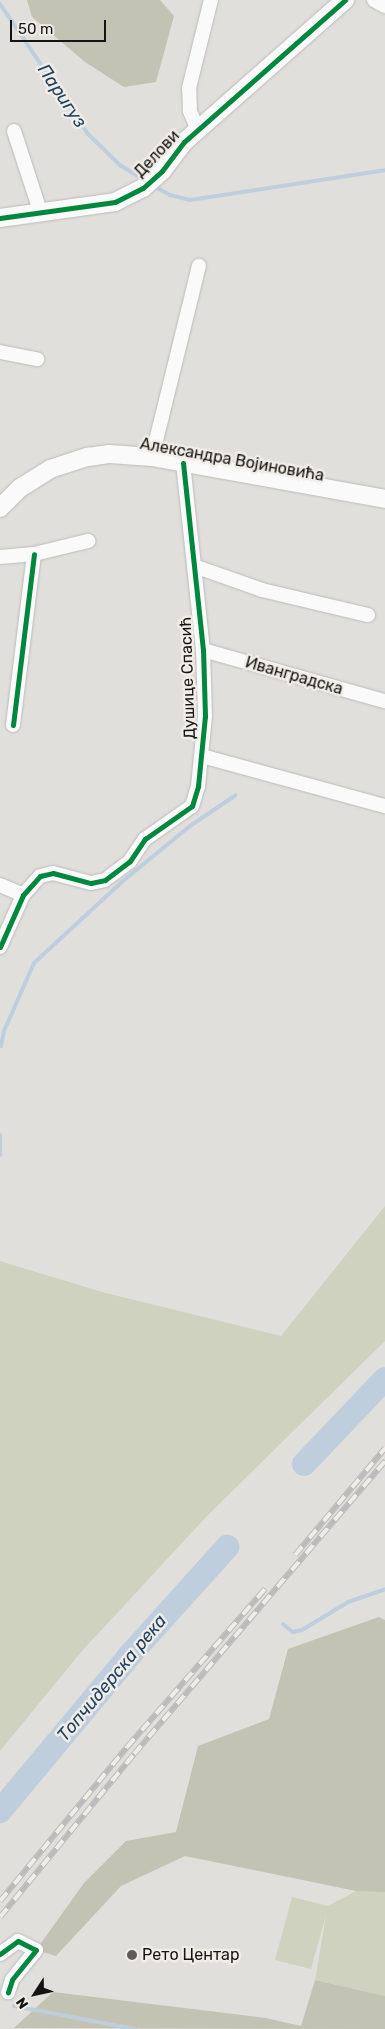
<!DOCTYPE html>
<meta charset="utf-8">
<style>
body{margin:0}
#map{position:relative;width:385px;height:2029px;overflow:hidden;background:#e1dfdc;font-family:Rubik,sans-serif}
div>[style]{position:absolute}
.green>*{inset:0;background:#d0d2c0}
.forest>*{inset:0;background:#c2c3b2}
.stream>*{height:4px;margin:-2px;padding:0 2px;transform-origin:2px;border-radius:2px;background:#becedd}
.river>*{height:24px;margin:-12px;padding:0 12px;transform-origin:12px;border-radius:12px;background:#becedd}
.roads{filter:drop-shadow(0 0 1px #bdbbb9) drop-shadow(0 0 1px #bdbbb9)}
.minor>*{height:14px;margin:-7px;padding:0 7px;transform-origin:7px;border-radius:7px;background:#fafafa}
.tertiary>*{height:18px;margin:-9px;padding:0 9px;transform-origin:9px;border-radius:9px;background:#fafafa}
.rail>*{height:5.5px;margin-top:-2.75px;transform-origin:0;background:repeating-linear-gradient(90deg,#f1ece6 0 11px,#bcbbbb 0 22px);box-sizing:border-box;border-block:1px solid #bcbbbb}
.cycleway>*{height:5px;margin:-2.5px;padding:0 2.5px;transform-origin:2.5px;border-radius:2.5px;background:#00873e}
.dots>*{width:14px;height:14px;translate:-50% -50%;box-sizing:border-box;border:2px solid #f1ece6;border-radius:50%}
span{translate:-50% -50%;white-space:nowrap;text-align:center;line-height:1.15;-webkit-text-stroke:5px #f1ece6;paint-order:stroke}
.street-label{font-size:16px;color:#161412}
.poi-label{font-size:16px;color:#161412}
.left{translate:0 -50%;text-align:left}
.water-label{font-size:18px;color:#1b4262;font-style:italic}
.north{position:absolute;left:10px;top:1969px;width:50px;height:50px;-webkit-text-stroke:4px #f1ece6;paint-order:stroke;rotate:235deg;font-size:14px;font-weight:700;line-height:20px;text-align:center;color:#161412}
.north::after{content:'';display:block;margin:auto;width:18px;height:22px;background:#161412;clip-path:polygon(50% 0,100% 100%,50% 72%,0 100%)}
.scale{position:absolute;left:10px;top:20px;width:96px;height:22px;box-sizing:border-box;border:2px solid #161412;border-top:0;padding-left:6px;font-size:15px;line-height:18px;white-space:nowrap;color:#161412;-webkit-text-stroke:4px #f1ece6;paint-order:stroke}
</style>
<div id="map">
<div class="green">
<div style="clip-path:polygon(385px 1206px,385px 1341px,207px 1516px,82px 1651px,0 1751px,0 1261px,102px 1292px,281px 1336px)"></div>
<div style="clip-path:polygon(385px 1890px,385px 1996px,315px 1980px,326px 1915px,311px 1969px,275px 1960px,292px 1897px,328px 1906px,356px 1891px)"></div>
</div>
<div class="forest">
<div style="clip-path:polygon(27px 0,160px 0,174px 16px,156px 82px,124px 87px,85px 62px,32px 17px)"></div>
<div style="clip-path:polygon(379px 1617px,385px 1620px,385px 1892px,356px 1891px,185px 1856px,121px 1886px,56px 1956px,36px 1950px,84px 1883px,126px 1841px,176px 1832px,198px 1746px,269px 1719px,288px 1649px)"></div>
<div style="clip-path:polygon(315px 1980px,385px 1996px,385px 2029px,14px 2028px,53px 1992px,266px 2018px,301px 2026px)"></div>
</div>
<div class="stream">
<div style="left:0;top:4px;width:157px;rotate:55.9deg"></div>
<div style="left:88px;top:134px;width:45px;rotate:44.1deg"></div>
<div style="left:120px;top:165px;width:28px;rotate:32deg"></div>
<div style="left:152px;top:185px;width:21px;rotate:29deg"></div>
<div style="left:170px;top:195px;width:21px;rotate:14deg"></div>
<div style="left:190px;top:200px;width:197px;rotate:-8.7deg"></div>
<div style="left:1px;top:1046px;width:15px;rotate:-79deg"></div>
<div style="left:4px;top:1031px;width:74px;rotate:-66.2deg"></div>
<div style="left:34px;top:963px;width:121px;rotate:-42.7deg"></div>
<div style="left:123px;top:881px;width:87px;rotate:-39.4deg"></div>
<div style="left:190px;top:826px;width:55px;rotate:-34deg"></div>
<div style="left:0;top:1135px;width:20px;rotate:90deg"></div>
<div style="left:283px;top:1624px;width:13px;rotate:39deg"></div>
<div style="left:293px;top:1632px;width:9px;rotate:-13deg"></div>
<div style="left:302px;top:1630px;width:54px;rotate:-31.3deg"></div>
<div style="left:348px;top:1602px;width:39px;rotate:-19deg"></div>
<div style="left:14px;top:2006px;width:123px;rotate:10.8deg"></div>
</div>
<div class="river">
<div style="left:304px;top:1464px;width:117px;rotate:-46.4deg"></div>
<div style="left:0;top:1811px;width:202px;rotate:-50.2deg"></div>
<div style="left:129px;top:1656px;width:147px;rotate:-48deg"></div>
</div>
<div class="roads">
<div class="minor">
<div style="left:374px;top:0;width:13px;rotate:29deg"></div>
<div style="left:198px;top:130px;width:21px;rotate:-113deg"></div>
<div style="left:190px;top:111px;width:23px;rotate:-92deg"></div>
<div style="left:189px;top:88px;width:91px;rotate:-76deg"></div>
<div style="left:14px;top:131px;width:84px;rotate:72deg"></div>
<div style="left:0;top:352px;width:38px;rotate:11deg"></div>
<div style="left:152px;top:457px;width:197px;rotate:-76.2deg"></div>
<div style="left:0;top:557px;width:34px;rotate:-5deg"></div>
<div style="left:34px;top:554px;width:56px;rotate:-13.5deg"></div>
<div style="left:194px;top:566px;width:72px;rotate:19.4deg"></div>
<div style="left:262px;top:590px;width:109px;rotate:13.3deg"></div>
<div style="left:203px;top:650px;width:189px;rotate:15.7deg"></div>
<div style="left:13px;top:725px;width:172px;rotate:-83deg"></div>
<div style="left:202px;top:756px;width:190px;rotate:15.3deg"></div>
<div style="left:0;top:885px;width:25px;rotate:23deg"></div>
<div style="left:0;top:947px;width:57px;rotate:-66.1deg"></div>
<div style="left:23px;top:895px;width:25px;rotate:-48deg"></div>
<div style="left:40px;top:876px;width:13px;rotate:-13deg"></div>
<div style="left:53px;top:873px;width:39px;rotate:15deg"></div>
<div style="left:91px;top:883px;width:14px;rotate:-12deg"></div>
<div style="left:105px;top:880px;width:31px;rotate:-37deg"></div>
<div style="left:130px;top:861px;width:27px;rotate:-56deg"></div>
<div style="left:145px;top:839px;width:57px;rotate:-35.1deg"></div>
<div style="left:192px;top:806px;width:21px;rotate:-73deg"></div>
<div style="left:198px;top:786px;width:70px;rotate:-84.3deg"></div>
<div style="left:205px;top:716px;width:66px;rotate:-91.7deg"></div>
<div style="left:203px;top:650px;width:188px;rotate:-96.1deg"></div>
<div style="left:0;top:1954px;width:22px;rotate:-36deg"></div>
<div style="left:18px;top:1941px;width:20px;rotate:27deg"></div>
<div style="left:36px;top:1950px;width:38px;rotate:129deg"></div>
<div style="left:12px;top:1980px;width:13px;rotate:108deg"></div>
</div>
<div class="tertiary">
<div style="left:0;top:218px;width:116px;rotate:-7.9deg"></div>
<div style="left:115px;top:202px;width:31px;rotate:-27deg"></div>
<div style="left:143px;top:188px;width:25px;rotate:-42deg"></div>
<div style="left:162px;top:171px;width:36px;rotate:-53deg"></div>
<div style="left:184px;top:142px;width:215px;rotate:-41.4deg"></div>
<div style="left:0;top:508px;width:28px;rotate:-45deg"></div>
<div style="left:20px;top:488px;width:36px;rotate:-32deg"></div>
<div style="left:50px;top:469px;width:40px;rotate:-18deg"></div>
<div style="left:88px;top:457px;width:22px;rotate:-8deg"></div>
<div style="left:110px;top:454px;width:42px;rotate:4.1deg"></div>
<div style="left:152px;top:457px;width:237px;rotate:10.2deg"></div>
</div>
</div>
<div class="rail">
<div style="left:295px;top:1555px;width:140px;rotate:-49.9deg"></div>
<div style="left:0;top:1901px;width:200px;rotate:-50.5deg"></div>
<div style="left:127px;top:1747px;width:210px;rotate:-48.9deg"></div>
<div style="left:0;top:1917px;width:211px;rotate:-50.6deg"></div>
<div style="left:134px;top:1754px;width:386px;rotate:-49.4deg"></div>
</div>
<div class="cycleway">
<div style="left:0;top:218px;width:116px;rotate:-7.9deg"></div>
<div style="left:115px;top:202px;width:31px;rotate:-27deg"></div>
<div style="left:143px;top:188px;width:25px;rotate:-42deg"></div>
<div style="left:162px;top:171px;width:36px;rotate:-53deg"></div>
<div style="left:184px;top:142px;width:215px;rotate:-41.4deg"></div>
<div style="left:13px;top:725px;width:172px;rotate:-83deg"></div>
<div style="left:0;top:947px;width:57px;rotate:-66.1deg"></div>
<div style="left:23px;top:895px;width:25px;rotate:-48deg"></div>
<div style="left:40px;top:876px;width:13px;rotate:-13deg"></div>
<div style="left:53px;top:873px;width:39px;rotate:15deg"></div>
<div style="left:91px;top:883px;width:14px;rotate:-12deg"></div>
<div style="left:105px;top:880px;width:31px;rotate:-37deg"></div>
<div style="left:130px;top:861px;width:27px;rotate:-56deg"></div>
<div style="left:145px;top:839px;width:57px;rotate:-35.1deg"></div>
<div style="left:192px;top:806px;width:21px;rotate:-73deg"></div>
<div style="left:198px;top:786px;width:70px;rotate:-84.3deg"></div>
<div style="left:205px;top:716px;width:66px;rotate:-91.7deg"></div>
<div style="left:203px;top:650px;width:188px;rotate:-96.1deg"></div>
<div style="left:0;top:1954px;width:22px;rotate:-36deg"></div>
<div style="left:18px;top:1941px;width:20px;rotate:27deg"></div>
<div style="left:36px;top:1950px;width:38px;rotate:129deg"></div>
<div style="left:12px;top:1980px;width:13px;rotate:108deg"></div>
</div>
<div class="dots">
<div style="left:132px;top:1955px;background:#5d5b59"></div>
</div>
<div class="street-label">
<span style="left:157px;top:154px;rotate:-47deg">Делови</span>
<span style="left:232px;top:460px;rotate:10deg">Александра Војиновића</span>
<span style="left:294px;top:676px;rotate:16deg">Иванградска</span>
<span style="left:188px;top:678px;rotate:-92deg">Душице Спасић</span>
</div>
<div class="poi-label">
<span class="left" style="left:142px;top:1955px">Рето Центар</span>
</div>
<div class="water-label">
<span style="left:62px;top:96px;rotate:56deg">Паригуз</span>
<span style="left:112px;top:1678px;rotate:-50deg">Топчидерска река</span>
</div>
<div class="north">N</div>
<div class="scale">50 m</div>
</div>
